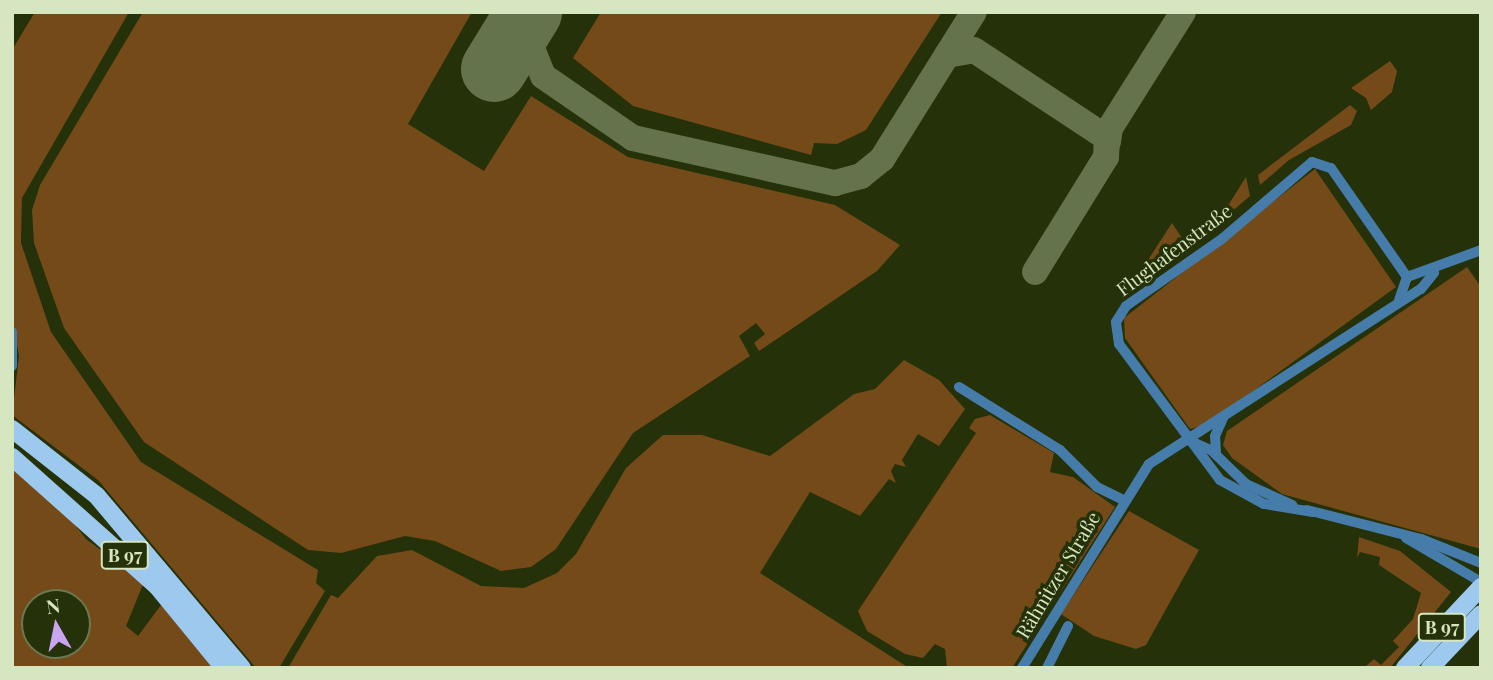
<!DOCTYPE html>
<meta charset="utf-8">
<style>
body{margin:0}
#map{position:relative;width:1493px;height:680px;overflow:hidden;background:#243109;font-family:"Playfair Display",serif}
div>[style]{position:absolute}
.green>*{inset:0;background:#744a19}
.taxiway>*{height:26px;margin:-13px;padding:0 13px;transform-origin:13px;border-radius:13px;background:#65734c}
.runway>*{height:66px;margin:-33px;padding:0 33px;transform-origin:33px;border-radius:33px;background:#65734c}
.street>*{height:10px;margin:-5px;padding:0 5px;transform-origin:5px;border-radius:5px;background:#467caa}
.primary>*{height:18px;margin:-9px;padding:0 9px;transform-origin:9px;border-radius:9px;background:#9ec9ee}
span{translate:-50% -50%;white-space:nowrap;text-align:center;line-height:1.15;-webkit-text-stroke:7px #243109;paint-order:stroke}
.shield-label span{padding:2px 5px;background:#243109;border:2px solid;border-radius:5px;-webkit-text-stroke-width:0}
.shield-label{font-size:18px;color:#d6e6c0;font-weight:700}
.street-label{font-size:19px;color:#d6e6c0}
.frame{position:absolute;inset:0;border:14px solid #d6e6c0;pointer-events:none}
.north{position:absolute;left:21px;top:589px;width:70px;height:70px;box-sizing:border-box;background:#243109;border:2px solid #6b7952;border-radius:50%;rotate:351deg;font-size:19px;font-weight:700;line-height:28px;text-align:center;color:#d6e6c0}
.north::after{content:'';display:block;margin:auto;width:24px;height:32px;background:#c8a5ee;clip-path:polygon(50% 0,100% 100%,50% 72%,0 100%)}
</style>
<div id="map">
<div class="green">
<div style="clip-path:polygon(35px 12px,129px 12px,22px 198px,21px 243px,51px 332px,141px 462px,318px 570px,316px 583px,325px 591px,279px 668px,256px 668px,98px 480px,12px 415px,19px 356px,12px 319px,12px 50px)"></div>
<div style="clip-path:polygon(143px 12px,472px 12px,408px 124px,484px 171px,531px 96px,628px 157px,835px 205px,900px 245px,877px 271px,759px 351px,754px 343px,765px 334px,756px 323px,739px 336px,750px 356px,633px 433px,556px 549px,531px 567px,501px 571px,435px 541px,405px 536px,341px 553px,308px 550px,144px 442px,64px 328px,34px 243px,32px 210px,40px 185px)"></div>
<div style="clip-path:polygon(601px 12px,942px 12px,866px 130px,837px 144px,814px 143px,811px 155px,633px 106px,573px 58px)"></div>
<div style="clip-path:polygon(1390px 61px,1397px 71px,1392px 92px,1371px 110px,1366px 98px,1351px 88px)"></div>
<div style="clip-path:polygon(1350px 105px,1357px 111px,1351px 125px,1289px 160px,1260px 185px,1258px 175px)"></div>
<div style="clip-path:polygon(1315px 169px,1396px 287px,1208px 424px,1190px 429px,1125px 338px,1124px 318px)"></div>
<div style="clip-path:polygon(1246px 177px,1250px 196px,1215px 226px)"></div>
<div style="clip-path:polygon(1172px 223px,1188px 247px,1131px 286px)"></div>
<div style="clip-path:polygon(1467px 267px,1481px 287px,1481px 549px,1282px 494px,1232px 458px,1223px 445px,1227px 431px)"></div>
<div style="clip-path:polygon(904px 360px,939px 380px,965px 409px,939px 446px,918px 434px,902px 460px,906px 467px,895px 464px,891px 471px,896px 483px,889px 479px,860px 516px,810px 492px,760px 573px,909px 668px,288px 668px,331px 595px,338px 598px,377px 556px,412px 550px,481px 586px,524px 588px,557px 573px,576px 554px,626px 468px,663px 435px,702px 435px,770px 456px,854px 394px,875px 389px)"></div>
<div style="clip-path:polygon(990px 415px,1054px 453px,1050px 472px,1073px 477px,1115px 507px,1012px 668px,947px 668px,945px 649px,935px 644px,923px 658px,905px 654px,867px 631px,858px 611px,976px 433px,969px 428px,975px 419px)"></div>
<div style="clip-path:polygon(evenodd,12px 466px,51px 494px,86px 539px,144px 582px,126px 626px,138px 636px,161px 605px,214px 668px,12px 668px,12px 466px,35px 603px,77px 603px,77px 645px,35px 645px,35px 603px)"></div>
<div style="clip-path:polygon(1129px 511px,1199px 550px,1146px 645px,1136px 649px,1094px 636px,1061px 614px)"></div>
<div style="clip-path:polygon(1359px 537px,1400px 551px,1451px 592px,1390px 668px,1366px 666px,1374px 659px,1381px 665px,1399px 647px,1393px 641px,1413px 619px,1421px 593px,1379px 565px,1380px 557px,1360px 552px,1357px 558px)"></div>
</div>
<div class="taxiway">
<div style="left:533px;top:12px;width:29px;rotate:98deg"></div>
<div style="left:529px;top:41px;width:38px;rotate:68deg"></div>
<div style="left:543px;top:76px;width:109px;rotate:34.6deg"></div>
<div style="left:633px;top:138px;width:207px;rotate:12.6deg"></div>
<div style="left:835px;top:183px;width:27px;rotate:-15deg"></div>
<div style="left:861px;top:176px;width:27px;rotate:-39deg"></div>
<div style="left:882px;top:159px;width:173px;rotate:-58deg"></div>
<div style="left:947px;top:55px;width:27px;rotate:-10deg"></div>
<div style="left:974px;top:50px;width:159px;rotate:33.5deg"></div>
<div style="left:1107px;top:138px;width:19px;rotate:93deg"></div>
<div style="left:1106px;top:157px;width:135px;rotate:121.7deg"></div>
<div style="left:1108px;top:142px;width:14px;rotate:-82deg"></div>
<div style="left:1110px;top:128px;width:137px;rotate:-57.8deg"></div>
</div>
<div class="runway">
<div style="left:494px;top:69px;width:67px;rotate:-58.4deg"></div>
</div>
<div class="street">
<div style="left:1407px;top:277px;width:79px;rotate:-20deg"></div>
<div style="left:12px;top:332px;width:34px;rotate:90deg"></div>
<div style="left:959px;top:387px;width:119px;rotate:32deg"></div>
<div style="left:1060px;top:450px;width:52px;rotate:45deg"></div>
<div style="left:1097px;top:487px;width:30px;rotate:26deg"></div>
<div style="left:1186px;top:439px;width:27px;rotate:24deg"></div>
<div style="left:1211px;top:450px;width:49px;rotate:44.2deg"></div>
<div style="left:1246px;top:484px;width:51px;rotate:24.5deg"></div>
<div style="left:1216px;top:454px;width:18px;rotate:-93deg"></div>
<div style="left:1215px;top:436px;width:22px;rotate:-66deg"></div>
<div style="left:1307px;top:510px;width:118px;rotate:14.3deg"></div>
<div style="left:1421px;top:539px;width:65px;rotate:21.8deg"></div>
<div style="left:1313px;top:512px;width:50px;rotate:-170.7deg"></div>
<div style="left:1264px;top:504px;width:50px;rotate:-151.4deg"></div>
<div style="left:1220px;top:480px;width:169px;rotate:-126.6deg"></div>
<div style="left:1119px;top:344px;width:22px;rotate:-98deg"></div>
<div style="left:1116px;top:322px;width:19px;rotate:-58deg"></div>
<div style="left:1126px;top:306px;width:118px;rotate:-35deg"></div>
<div style="left:1223px;top:238px;width:117px;rotate:-40.5deg"></div>
<div style="left:1312px;top:162px;width:20px;rotate:18deg"></div>
<div style="left:1331px;top:168px;width:133px;rotate:55.1deg"></div>
<div style="left:1407px;top:277px;width:24px;rotate:109deg"></div>
<div style="left:1406px;top:538px;width:87px;rotate:30.4deg"></div>
<div style="left:1022px;top:668px;width:240px;rotate:-58.1deg"></div>
<div style="left:1149px;top:464px;width:323px;rotate:-32.8deg"></div>
<div style="left:1421px;top:289px;width:21px;rotate:-51deg"></div>
<div style="left:1047px;top:668px;width:47px;rotate:-63.4deg"></div>
</div>
<div class="primary">
<div style="left:12px;top:429px;width:108px;rotate:38.2deg"></div>
<div style="left:97px;top:496px;width:225px;rotate:49.9deg"></div>
<div style="left:12px;top:457px;width:194px;rotate:41.7deg"></div>
<div style="left:157px;top:586px;width:106px;rotate:50.7deg"></div>
<div style="left:1405px;top:668px;width:111px;rotate:-46.8deg"></div>
<div style="left:1430px;top:668px;width:74px;rotate:-46.6deg"></div>
</div>
<div class="shield-label">
<span style="left:125px;top:555px">B 97</span>
<span style="left:1442px;top:627px">B 97</span>
</div>
<div class="street-label">
<span style="left:1174px;top:250px;rotate:-37deg">Flughafenstraße</span>
<span style="left:1058px;top:575px;rotate:-59deg">Rähnitzer Straße</span>
</div>
<div class="frame"></div>
<div class="north">N</div>
</div>
